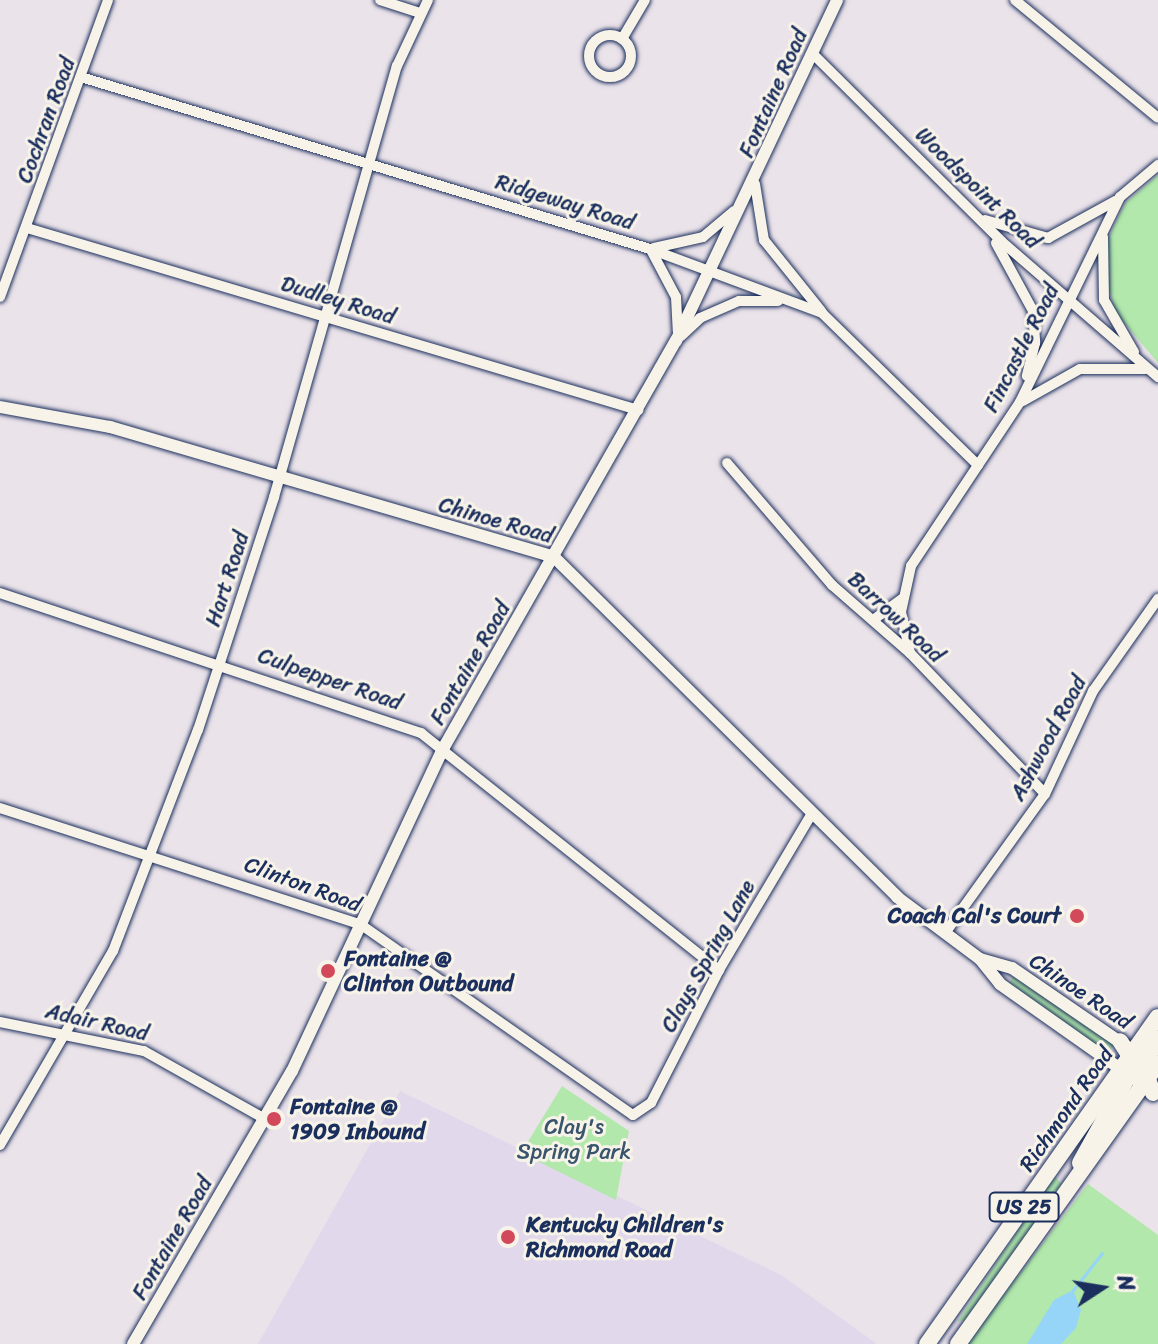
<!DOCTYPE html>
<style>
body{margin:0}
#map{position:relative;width:1158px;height:1344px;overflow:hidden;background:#ebe3ea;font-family:Sriracha,sans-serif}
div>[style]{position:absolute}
.built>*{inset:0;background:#e2d8eb}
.green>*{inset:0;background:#b2e8ab}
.water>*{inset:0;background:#96d5f7}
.stream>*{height:3px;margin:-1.5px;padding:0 1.5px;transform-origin:1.5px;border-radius:1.5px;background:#96d5f7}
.roads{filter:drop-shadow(0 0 2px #1b2f5e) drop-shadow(0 0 2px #1b2f5e)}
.minor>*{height:10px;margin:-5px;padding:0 5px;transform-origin:5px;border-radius:5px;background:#f7f3e8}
.minor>.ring{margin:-5px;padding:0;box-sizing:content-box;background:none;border:10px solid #f7f3e8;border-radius:50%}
.tertiary>*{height:12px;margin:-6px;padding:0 6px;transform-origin:6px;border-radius:6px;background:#f7f3e8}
.primary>*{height:16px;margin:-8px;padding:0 8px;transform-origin:8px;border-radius:8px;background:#f7f3e8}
.dots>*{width:22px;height:22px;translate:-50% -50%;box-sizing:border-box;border:4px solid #f7f3e8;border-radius:50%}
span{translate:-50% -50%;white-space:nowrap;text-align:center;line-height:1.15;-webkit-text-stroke:6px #f7f3e8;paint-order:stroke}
.shield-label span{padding:2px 6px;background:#f7f3e8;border:2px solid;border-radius:6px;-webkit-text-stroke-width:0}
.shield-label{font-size:20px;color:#1b2f5e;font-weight:700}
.street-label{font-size:22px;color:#1b2f5e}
.poi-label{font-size:22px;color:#1b2f5e;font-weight:700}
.right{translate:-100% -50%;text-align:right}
.left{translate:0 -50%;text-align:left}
.park-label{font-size:22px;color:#39546d}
.north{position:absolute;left:1062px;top:1248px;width:80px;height:80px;-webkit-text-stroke:6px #f7f3e8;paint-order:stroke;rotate:78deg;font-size:22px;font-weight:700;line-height:32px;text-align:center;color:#1b2f5e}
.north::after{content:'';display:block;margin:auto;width:28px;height:36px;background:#1b2f5e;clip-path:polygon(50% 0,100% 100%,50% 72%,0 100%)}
</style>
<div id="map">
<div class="built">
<div style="clip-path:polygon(400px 1091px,781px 1275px,877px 1344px,258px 1344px)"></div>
</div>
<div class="green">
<div style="clip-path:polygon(1158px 175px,1158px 363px,1115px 312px,1107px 280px,1108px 239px,1125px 203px)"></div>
<div style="clip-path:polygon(1013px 976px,1114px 1043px,1109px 1054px,1009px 985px)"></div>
<div style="clip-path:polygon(562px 1086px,629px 1131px,616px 1200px,521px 1153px)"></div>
<div style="clip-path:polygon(1054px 1176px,1062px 1184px,967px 1319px,957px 1322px)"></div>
<div style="clip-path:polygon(1088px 1184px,1158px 1235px,1158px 1344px,966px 1344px)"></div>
</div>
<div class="water">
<div style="clip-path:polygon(1073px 1290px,1081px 1310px,1076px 1328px,1061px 1344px,1027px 1344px,1054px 1300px)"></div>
</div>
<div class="stream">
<div style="left:1073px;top:1290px;width:47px;rotate:-51.9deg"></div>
</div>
<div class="roads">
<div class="minor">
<div style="left:380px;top:0;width:42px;rotate:18deg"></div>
<div style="left:1015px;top:0;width:185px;rotate:39.5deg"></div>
<div class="ring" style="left:589px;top:35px;width:32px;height:32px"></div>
<div style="left:622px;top:39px;width:45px;rotate:-59.5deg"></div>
<div style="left:813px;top:54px;width:265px;rotate:44.8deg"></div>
<div style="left:1001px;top:241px;width:208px;rotate:40.9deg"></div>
<div style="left:84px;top:78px;width:591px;rotate:16.81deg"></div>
<div style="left:650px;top:249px;width:184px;rotate:20.4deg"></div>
<div style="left:822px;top:313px;width:218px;rotate:44.3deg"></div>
<div style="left:755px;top:184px;width:57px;rotate:80.9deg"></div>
<div style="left:764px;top:240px;width:91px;rotate:51.2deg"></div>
<div style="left:985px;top:220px;width:66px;rotate:15.9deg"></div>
<div style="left:1048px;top:238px;width:77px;rotate:-28.9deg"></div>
<div style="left:27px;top:228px;width:638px;rotate:16.59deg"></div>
<div style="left:1103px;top:237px;width:63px;rotate:89.1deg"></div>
<div style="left:1104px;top:300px;width:60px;rotate:60deg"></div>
<div style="left:996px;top:243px;width:77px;rotate:61.4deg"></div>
<div style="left:1033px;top:311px;width:32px;rotate:86deg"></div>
<div style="left:1035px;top:343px;width:34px;rotate:104deg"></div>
<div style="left:654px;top:248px;width:50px;rotate:-12.7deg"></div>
<div style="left:703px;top:237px;width:40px;rotate:-40deg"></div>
<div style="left:651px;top:250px;width:53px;rotate:62deg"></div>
<div style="left:676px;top:297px;width:34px;rotate:87deg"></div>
<div style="left:0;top:297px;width:316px;rotate:-70deg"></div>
<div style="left:681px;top:336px;width:26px;rotate:-43deg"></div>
<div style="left:700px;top:318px;width:43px;rotate:-23.6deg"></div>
<div style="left:739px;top:301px;width:39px"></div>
<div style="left:1023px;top:401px;width:65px;rotate:-29.3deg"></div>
<div style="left:1080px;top:369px;width:66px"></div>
<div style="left:727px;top:463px;width:161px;rotate:49.3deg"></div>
<div style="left:832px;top:585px;width:103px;rotate:41.1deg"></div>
<div style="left:910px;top:653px;width:195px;rotate:46.2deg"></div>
<div style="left:0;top:593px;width:444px;rotate:18.4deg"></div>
<div style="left:421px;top:733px;width:381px;rotate:38.5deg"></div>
<div style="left:873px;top:620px;width:36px;rotate:-36deg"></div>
<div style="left:910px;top:653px;width:42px;rotate:-102.4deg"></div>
<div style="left:901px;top:612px;width:47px;rotate:-77.7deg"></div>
<div style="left:911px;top:566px;width:197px;rotate:-56.4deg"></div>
<div style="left:1020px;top:402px;width:228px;rotate:-64deg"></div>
<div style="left:1120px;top:197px;width:50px;rotate:-40.1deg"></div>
<div style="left:0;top:808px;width:378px;rotate:17.9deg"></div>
<div style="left:360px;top:924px;width:333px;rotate:35deg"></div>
<div style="left:633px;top:1115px;width:22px;rotate:-34deg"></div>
<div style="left:651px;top:1103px;width:149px;rotate:-62.9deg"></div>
<div style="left:719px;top:970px;width:180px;rotate:-59.3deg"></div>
<div style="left:945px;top:933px;width:171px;rotate:-54.3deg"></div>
<div style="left:1045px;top:794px;width:114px;rotate:-65deg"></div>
<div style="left:1093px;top:691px;width:113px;rotate:-54.8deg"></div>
<div style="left:0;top:1022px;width:147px;rotate:11.4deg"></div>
<div style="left:144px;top:1051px;width:139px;rotate:29.3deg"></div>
<div style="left:0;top:1145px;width:225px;rotate:-59.8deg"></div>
<div style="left:113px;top:951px;width:237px;rotate:-69deg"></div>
<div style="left:198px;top:730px;width:245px;rotate:-71.9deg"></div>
<div style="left:274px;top:497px;width:448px;rotate:-74.1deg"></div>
<div style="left:397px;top:66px;width:73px;rotate:-64.8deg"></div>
</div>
<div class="tertiary">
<div style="left:0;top:407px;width:112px;rotate:10.3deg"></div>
<div style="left:110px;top:427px;width:463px;rotate:16.3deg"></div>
<div style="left:554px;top:557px;width:483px;rotate:44.7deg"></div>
<div style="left:897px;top:897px;width:104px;rotate:36.8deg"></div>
<div style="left:980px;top:959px;width:32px;rotate:51deg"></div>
<div style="left:1000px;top:984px;width:175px;rotate:35.2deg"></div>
<div style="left:980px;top:959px;width:33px;rotate:16deg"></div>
<div style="left:1012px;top:968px;width:140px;rotate:34.5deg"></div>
<div style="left:133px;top:1344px;width:316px;rotate:-59.8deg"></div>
<div style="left:292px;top:1071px;width:358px;rotate:-64.9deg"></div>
<div style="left:444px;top:747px;width:468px;rotate:-60.3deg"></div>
<div style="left:676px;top:341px;width:377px;rotate:-64.7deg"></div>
</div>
<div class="primary">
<div style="left:1153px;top:1093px;width:29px;rotate:-110deg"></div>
<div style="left:1143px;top:1066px;width:31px;rotate:-61deg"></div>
<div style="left:1080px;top:1163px;width:103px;rotate:-60.9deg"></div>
<div style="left:1130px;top:1073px;width:15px;rotate:-86deg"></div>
<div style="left:1131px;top:1058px;width:20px;rotate:-123deg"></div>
<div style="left:927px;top:1344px;width:400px;rotate:-54.8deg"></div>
<div style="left:958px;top:1344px;width:344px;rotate:-54.5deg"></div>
</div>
</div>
<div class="dots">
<div style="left:1077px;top:916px;background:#d1495b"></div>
<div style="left:328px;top:971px;background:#d1495b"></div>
<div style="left:274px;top:1119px;background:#d1495b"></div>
<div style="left:508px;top:1237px;background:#d1495b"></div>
</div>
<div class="shield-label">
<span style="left:1024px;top:1207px">US 25</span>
</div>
<div class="street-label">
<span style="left:773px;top:93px;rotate:-66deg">Fontaine Road</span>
<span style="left:46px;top:120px;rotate:-70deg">Cochran Road</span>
<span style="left:978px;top:188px;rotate:44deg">Woodspoint Road</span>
<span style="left:565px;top:202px;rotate:17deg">Ridgeway Road</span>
<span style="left:338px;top:300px;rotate:17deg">Dudley Road</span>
<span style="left:1021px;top:348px;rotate:-63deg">Fincastle Road</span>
<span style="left:496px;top:520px;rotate:16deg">Chinoe Road</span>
<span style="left:227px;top:579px;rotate:-72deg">Hart Road</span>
<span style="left:896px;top:617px;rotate:43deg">Barrow Road</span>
<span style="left:470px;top:663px;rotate:-60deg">Fontaine Road</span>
<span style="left:330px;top:679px;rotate:19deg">Culpepper Road</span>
<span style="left:1048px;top:738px;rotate:-62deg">Ashwood Road</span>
<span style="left:303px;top:884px;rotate:20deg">Clinton Road</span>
<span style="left:708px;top:956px;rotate:-61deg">Clays Spring Lane</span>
<span style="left:1081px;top:991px;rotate:34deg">Chinoe Road</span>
<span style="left:97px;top:1022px;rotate:13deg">Adair Road</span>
<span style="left:1066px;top:1109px;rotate:-55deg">Richmond Road</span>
<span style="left:172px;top:1238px;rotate:-60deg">Fontaine Road</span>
</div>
<div class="poi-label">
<span class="right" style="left:1061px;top:916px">Coach Cal's Court</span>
<span class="left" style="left:344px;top:971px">Fontaine @<br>Clinton Outbound</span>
<span class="left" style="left:290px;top:1119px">Fontaine @<br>1909 Inbound</span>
<span class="left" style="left:526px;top:1237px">Kentucky Children's<br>Richmond Road</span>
</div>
<div class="park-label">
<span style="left:574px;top:1139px">Clay's<br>Spring Park</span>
</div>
<div class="north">N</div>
</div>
